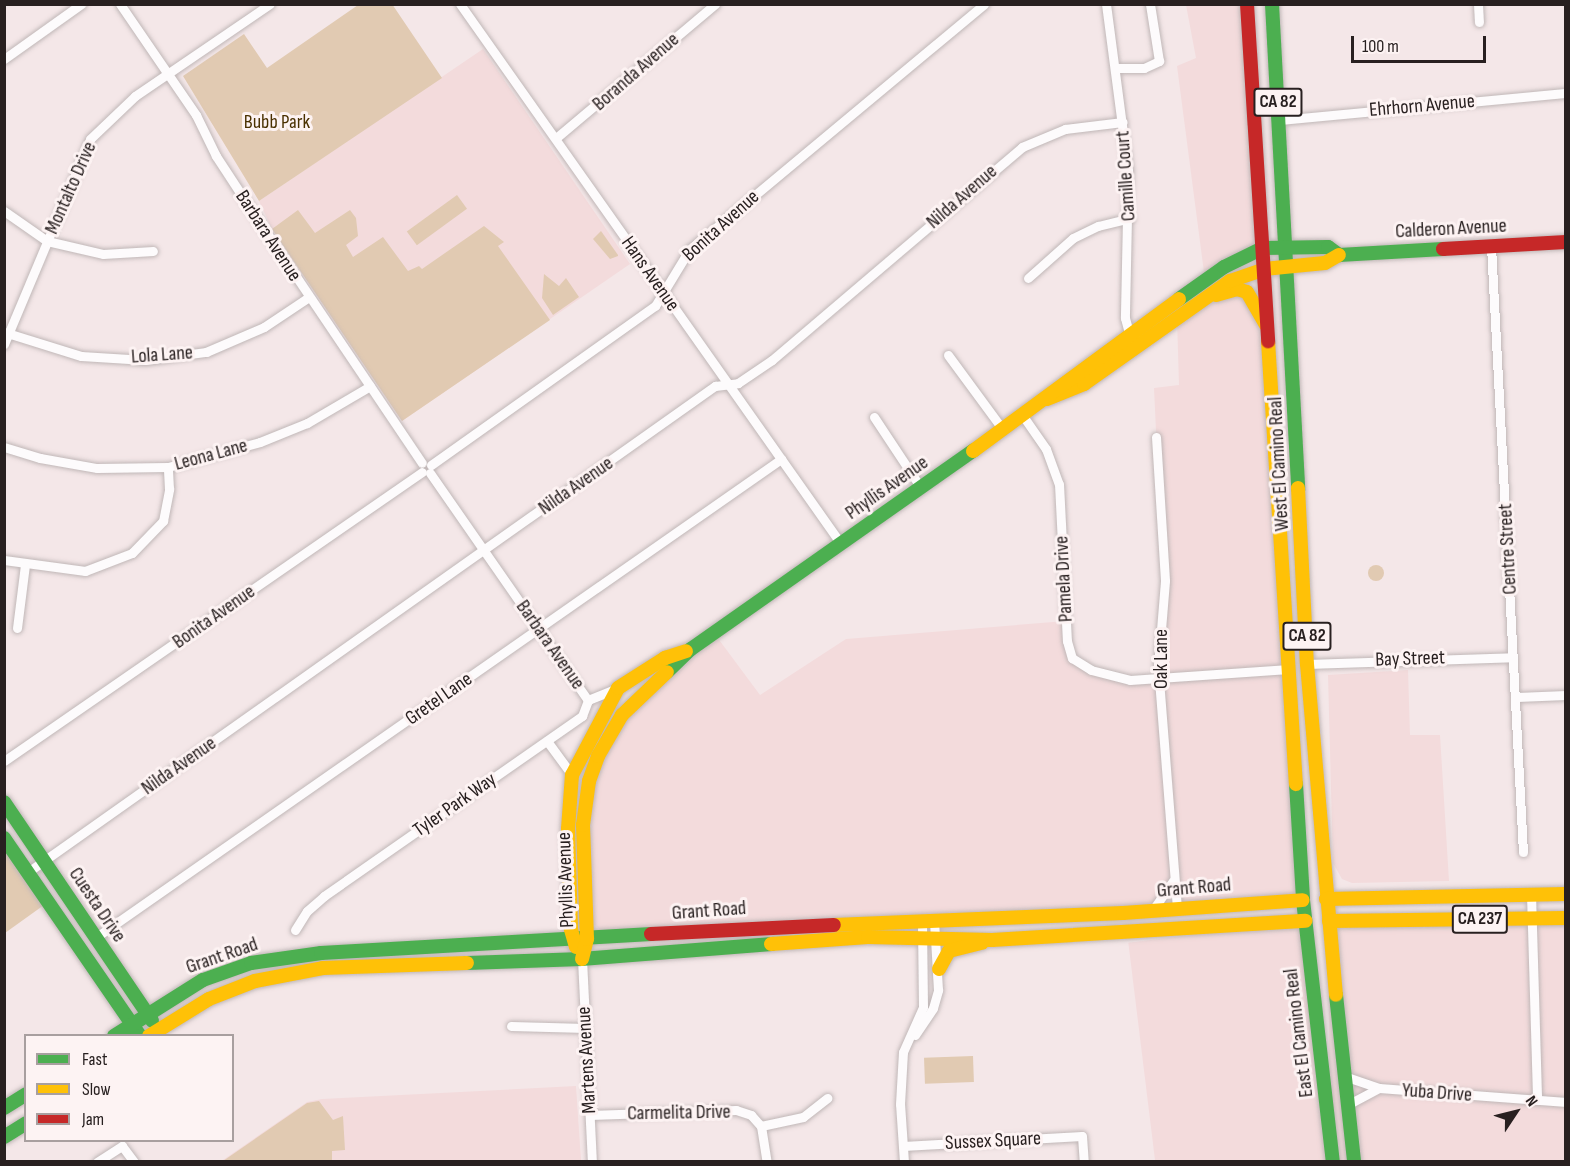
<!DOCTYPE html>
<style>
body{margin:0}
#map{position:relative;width:1570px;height:1166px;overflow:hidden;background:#f4e7e8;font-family:"Sofia Sans Condensed",sans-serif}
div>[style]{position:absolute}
.built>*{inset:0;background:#f3dbdc;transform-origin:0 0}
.green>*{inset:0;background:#e1cab2;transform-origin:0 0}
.round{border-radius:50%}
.roads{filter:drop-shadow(0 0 2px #c0b7b7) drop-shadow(0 0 2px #c0b7b7)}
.street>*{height:9px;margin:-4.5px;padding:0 4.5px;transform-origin:4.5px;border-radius:4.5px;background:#fdfbfc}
.fast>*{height:14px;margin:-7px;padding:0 7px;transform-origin:7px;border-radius:7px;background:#4caf50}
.slow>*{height:14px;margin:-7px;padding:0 7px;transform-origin:7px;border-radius:7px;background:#ffc107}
.jam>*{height:14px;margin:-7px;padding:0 7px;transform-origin:7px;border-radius:7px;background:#c62828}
span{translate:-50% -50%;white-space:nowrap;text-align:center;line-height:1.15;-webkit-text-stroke:6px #fdf3f3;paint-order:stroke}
.shield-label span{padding:2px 4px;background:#fdf3f3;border:2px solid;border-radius:4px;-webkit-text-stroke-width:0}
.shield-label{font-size:18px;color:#282020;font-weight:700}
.street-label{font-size:20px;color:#282020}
.park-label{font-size:20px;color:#493000}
.frame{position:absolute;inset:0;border:6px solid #282020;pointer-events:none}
.legend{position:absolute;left:24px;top:1034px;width:210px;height:108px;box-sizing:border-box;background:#fdf3f3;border:2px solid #a89f9f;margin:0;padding:8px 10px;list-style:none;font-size:18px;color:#282020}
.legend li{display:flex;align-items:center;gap:12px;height:30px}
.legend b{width:30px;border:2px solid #a89f9f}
.north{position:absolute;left:1486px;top:1082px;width:60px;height:60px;-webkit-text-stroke:4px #fdf3f3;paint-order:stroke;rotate:55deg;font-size:16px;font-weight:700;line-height:24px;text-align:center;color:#282020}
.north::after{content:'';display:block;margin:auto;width:21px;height:27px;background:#282020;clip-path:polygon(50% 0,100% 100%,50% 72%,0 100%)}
.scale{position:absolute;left:1351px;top:36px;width:135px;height:27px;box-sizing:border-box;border:3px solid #282020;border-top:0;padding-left:8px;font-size:18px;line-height:21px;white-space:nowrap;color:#282020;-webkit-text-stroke:4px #fdf3f3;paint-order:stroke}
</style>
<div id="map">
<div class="built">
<div style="clip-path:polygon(1186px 5px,1247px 5px,1263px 248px,1205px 280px,1177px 66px,1196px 58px)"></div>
<div style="clip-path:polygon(483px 49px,630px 264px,402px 421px,272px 229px,259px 201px)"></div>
<div style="clip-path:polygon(1237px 289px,1268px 330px,1303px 900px,1177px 908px,1173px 882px,1152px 911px,608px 937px,597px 927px,586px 916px,586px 797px,611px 733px,714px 633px,760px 695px,846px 639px,1066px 621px,1072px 658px,1120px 678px,1160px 679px,1164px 603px,1154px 388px,1179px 385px,1177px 318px)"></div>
<div style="clip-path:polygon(1408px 670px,1410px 735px,1440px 735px,1449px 881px,1352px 883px,1342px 879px,1333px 863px,1328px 675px)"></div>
<div style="left:1565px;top:918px;width:243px;height:236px;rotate:90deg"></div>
<div style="left:1305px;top:921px;width:242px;height:178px;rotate:83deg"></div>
<div style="clip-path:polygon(576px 1086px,581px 1161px,220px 1162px,307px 1102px,322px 1099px)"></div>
</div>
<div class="green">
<div style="clip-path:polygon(392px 4px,442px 78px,259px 201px,183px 76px,244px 34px,267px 68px,358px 5px)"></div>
<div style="left:457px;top:195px;width:17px;height:62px;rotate:54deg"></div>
<div style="clip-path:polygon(298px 210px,315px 233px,350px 210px,356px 218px,358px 236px,346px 245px,353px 257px,383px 237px,408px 271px,419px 266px,422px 269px,484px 226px,504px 242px,498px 246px,550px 320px,402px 421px,272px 229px)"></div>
<div style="clip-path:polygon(601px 231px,618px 255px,618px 256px,610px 259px,593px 239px)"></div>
<div style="clip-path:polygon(544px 274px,559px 286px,566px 278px,579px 297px,553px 315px,542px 298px)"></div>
<div class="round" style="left:1368px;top:565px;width:16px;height:16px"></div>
<div style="clip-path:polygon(4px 847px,44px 905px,5px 933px,4px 933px)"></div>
<div style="left:973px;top:1056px;width:26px;height:49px;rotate:88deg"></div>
<div style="clip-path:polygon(319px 1101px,333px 1120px,343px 1116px,345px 1150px,332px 1151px,332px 1161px,223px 1161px,307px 1103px)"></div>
</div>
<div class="roads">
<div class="street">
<div style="left:120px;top:4px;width:135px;rotate:55.6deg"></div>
<div style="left:196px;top:115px;width:46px;rotate:64deg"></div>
<div style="left:216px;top:156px;width:69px;rotate:56.8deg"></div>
<div style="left:254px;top:214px;width:300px;rotate:56deg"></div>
<div style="left:460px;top:4px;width:661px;rotate:54.79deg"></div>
<div style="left:1106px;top:4px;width:167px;rotate:82.5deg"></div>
<div style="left:1128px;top:170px;width:148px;rotate:91.2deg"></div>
<div style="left:1125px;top:318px;width:20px;rotate:75deg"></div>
<div style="left:1478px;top:4px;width:18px;rotate:87deg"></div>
<div style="left:4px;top:59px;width:95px;rotate:-35.5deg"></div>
<div style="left:1115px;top:68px;width:29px"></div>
<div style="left:1144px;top:68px;width:17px;rotate:-25deg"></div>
<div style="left:1159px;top:61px;width:58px;rotate:-99deg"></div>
<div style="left:1279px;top:120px;width:288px;rotate:-5.4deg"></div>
<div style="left:556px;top:138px;width:208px;rotate:-40.1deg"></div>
<div style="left:4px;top:211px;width:52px;rotate:34.9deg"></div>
<div style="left:47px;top:241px;width:57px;rotate:13.1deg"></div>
<div style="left:103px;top:254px;width:50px;rotate:-3.4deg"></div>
<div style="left:1491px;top:246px;width:607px;rotate:86.98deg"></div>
<div style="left:1028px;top:278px;width:60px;rotate:-41.6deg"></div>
<div style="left:1073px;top:238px;width:28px;rotate:-26deg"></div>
<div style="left:1098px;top:226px;width:33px;rotate:-14deg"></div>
<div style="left:4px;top:332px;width:81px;rotate:17.3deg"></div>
<div style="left:81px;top:356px;width:64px;rotate:3.6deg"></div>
<div style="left:145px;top:360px;width:62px;rotate:-7.5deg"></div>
<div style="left:206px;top:352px;width:63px;rotate:-23.3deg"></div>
<div style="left:264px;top:327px;width:54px;rotate:-33.7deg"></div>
<div style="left:4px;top:344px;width:222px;rotate:-67.2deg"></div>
<div style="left:90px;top:139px;width:62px;rotate:-43.7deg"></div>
<div style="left:135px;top:96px;width:163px;rotate:-34.3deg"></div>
<div style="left:948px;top:355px;width:93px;rotate:53.7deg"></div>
<div style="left:1023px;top:416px;width:40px;rotate:55.1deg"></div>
<div style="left:1046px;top:449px;width:37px;rotate:70deg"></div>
<div style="left:1059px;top:484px;width:157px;rotate:87.1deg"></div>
<div style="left:1067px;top:641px;width:18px;rotate:74deg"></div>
<div style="left:1072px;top:658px;width:22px;rotate:32deg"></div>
<div style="left:1091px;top:670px;width:40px;rotate:14.4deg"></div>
<div style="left:1130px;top:680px;width:159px;rotate:-4deg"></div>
<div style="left:874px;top:417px;width:85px;rotate:56.5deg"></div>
<div style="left:1156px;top:437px;width:144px;rotate:86.4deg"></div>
<div style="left:1165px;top:581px;width:86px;rotate:94.7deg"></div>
<div style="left:1158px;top:667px;width:242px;rotate:85.5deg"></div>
<div style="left:4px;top:447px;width:38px;rotate:17deg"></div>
<div style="left:40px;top:458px;width:58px;rotate:10deg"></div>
<div style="left:97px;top:468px;width:71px;rotate:-0.8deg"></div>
<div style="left:168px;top:467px;width:95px;rotate:-15.2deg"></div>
<div style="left:260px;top:442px;width:51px;rotate:-22deg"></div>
<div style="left:307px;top:423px;width:73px;rotate:-30.4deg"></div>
<div style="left:431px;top:465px;width:275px;rotate:-35.4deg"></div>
<div style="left:655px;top:306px;width:66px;rotate:-58.7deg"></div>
<div style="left:689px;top:250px;width:384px;rotate:-39.8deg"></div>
<div style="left:430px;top:473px;width:277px;rotate:55.2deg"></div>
<div style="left:4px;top:560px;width:82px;rotate:7.7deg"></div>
<div style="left:85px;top:571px;width:50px;rotate:-21deg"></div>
<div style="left:132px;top:553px;width:45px;rotate:-45.9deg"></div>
<div style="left:163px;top:521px;width:33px;rotate:-79deg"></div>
<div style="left:169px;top:489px;width:22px;rotate:-93deg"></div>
<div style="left:17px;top:628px;width:64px;rotate:-82.8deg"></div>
<div style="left:1307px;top:664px;width:206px;rotate:-1.9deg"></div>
<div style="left:1517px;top:697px;width:49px;rotate:-2.3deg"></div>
<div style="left:588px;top:700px;width:32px;rotate:-22deg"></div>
<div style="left:547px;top:741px;width:42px;rotate:53.7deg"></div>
<div style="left:4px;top:761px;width:508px;rotate:-34.66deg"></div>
<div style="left:28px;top:872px;width:842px;rotate:-35.28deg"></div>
<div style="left:715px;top:386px;width:23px;rotate:-7deg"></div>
<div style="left:738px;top:383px;width:41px;rotate:-34.1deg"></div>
<div style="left:772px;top:360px;width:328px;rotate:-40.4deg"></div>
<div style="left:1022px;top:147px;width:47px;rotate:-22.7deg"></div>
<div style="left:1065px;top:129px;width:58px;rotate:-6.9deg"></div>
<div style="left:1531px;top:894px;width:206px;rotate:88.3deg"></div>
<div style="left:1152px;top:911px;width:37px;rotate:-55deg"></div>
<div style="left:295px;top:930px;width:22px;rotate:-58deg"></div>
<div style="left:307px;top:911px;width:23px;rotate:-41deg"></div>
<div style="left:324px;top:896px;width:315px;rotate:-34.9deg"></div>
<div style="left:582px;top:716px;width:17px;rotate:-69deg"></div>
<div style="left:95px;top:938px;width:837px;rotate:-34.92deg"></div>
<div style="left:582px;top:959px;width:203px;rotate:87.2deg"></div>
<div style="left:511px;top:1026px;width:75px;rotate:1.5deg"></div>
<div style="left:915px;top:1035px;width:32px;rotate:-56deg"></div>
<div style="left:933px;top:1008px;width:19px;rotate:-74deg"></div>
<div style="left:938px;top:990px;width:70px;rotate:-93.3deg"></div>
<div style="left:1344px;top:1076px;width:37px;rotate:19deg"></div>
<div style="left:1379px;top:1088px;width:188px;rotate:4.3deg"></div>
<div style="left:1347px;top:1105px;width:36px;rotate:-28deg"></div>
<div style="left:590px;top:1115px;width:146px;rotate:-2deg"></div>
<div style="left:736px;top:1110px;width:16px;rotate:18deg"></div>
<div style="left:751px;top:1115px;width:15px;rotate:48deg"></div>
<div style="left:761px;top:1126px;width:36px;rotate:81deg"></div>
<div style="left:761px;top:1126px;width:43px;rotate:-12.1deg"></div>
<div style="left:803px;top:1117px;width:31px;rotate:-38deg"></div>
<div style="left:903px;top:1146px;width:179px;rotate:-3.2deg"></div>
<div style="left:1082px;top:1136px;width:26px;rotate:86deg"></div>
<div style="left:97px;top:1162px;width:30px;rotate:-33deg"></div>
<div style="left:122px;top:1146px;width:20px;rotate:53deg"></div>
<div style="left:904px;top:1162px;width:58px;rotate:-93.9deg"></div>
<div style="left:900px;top:1104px;width:52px;rotate:-86.7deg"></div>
<div style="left:903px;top:1052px;width:49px;rotate:-66deg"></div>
<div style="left:923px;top:1007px;width:87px;rotate:-90.7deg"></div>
</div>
<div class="fast">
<div style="left:1272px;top:4px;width:485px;rotate:86.9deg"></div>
<div style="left:1179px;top:299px;width:55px;rotate:-35.4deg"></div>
<div style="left:1224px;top:267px;width:43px;rotate:-26deg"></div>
<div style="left:1263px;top:248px;width:65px;rotate:-0.9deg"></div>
<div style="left:1328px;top:247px;width:14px;rotate:36deg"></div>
<div style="left:1339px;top:255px;width:104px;rotate:-3.3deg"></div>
<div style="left:667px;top:672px;width:33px;rotate:-44deg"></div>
<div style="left:691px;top:649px;width:345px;rotate:-35.1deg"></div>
<div style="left:1296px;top:784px;width:116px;rotate:86.5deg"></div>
<div style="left:1303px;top:900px;width:264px;rotate:83.5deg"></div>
<div style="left:4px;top:802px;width:264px;rotate:55.9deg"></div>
<div style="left:4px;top:838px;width:240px;rotate:55.5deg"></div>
<div style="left:467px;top:963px;width:115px;rotate:-2deg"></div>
<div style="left:582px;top:959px;width:190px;rotate:-4.5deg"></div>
<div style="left:1336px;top:995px;width:168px;rotate:83.8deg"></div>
<div style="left:114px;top:1036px;width:105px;rotate:-32.2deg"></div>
<div style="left:203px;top:980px;width:51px;rotate:-19.5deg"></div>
<div style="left:251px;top:963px;width:71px;rotate:-8.1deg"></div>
<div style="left:321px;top:953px;width:331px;rotate:-3.3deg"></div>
<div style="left:4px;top:1108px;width:26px;rotate:-32deg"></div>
<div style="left:4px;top:1137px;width:26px;rotate:-32deg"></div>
</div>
<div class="slow">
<div style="left:1216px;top:295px;width:22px;rotate:-16deg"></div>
<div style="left:1237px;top:289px;width:10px;rotate:17deg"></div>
<div style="left:1247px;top:292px;width:38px;rotate:60deg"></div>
<div style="left:1268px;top:341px;width:444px;rotate:86.4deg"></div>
<div style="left:1047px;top:399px;width:40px;rotate:-22deg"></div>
<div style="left:1084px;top:384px;width:179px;rotate:-35.2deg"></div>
<div style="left:1230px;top:281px;width:36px;rotate:-19deg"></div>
<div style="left:1264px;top:269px;width:61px;rotate:-5.6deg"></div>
<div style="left:1325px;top:263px;width:16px;rotate:-30deg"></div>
<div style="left:973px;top:451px;width:256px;rotate:-36.4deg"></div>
<div style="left:1298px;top:488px;width:176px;rotate:87.1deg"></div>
<div style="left:1307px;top:664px;width:332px;rotate:85deg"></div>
<div style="left:1326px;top:899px;width:240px;rotate:-1.2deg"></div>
<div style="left:1329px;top:921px;width:237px;rotate:-0.7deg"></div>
<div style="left:834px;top:925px;width:289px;rotate:-2.4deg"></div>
<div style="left:1123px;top:913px;width:180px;rotate:-4.1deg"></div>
<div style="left:771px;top:944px;width:97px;rotate:-4.1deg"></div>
<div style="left:868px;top:937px;width:124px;rotate:1.4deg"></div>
<div style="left:992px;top:940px;width:314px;rotate:-3.5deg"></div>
<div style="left:576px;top:947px;width:19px;rotate:-106deg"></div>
<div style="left:571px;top:929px;width:100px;rotate:-91.7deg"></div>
<div style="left:568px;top:829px;width:54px;rotate:-85.8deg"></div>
<div style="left:572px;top:775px;width:98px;rotate:-62.1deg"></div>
<div style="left:618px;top:688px;width:56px;rotate:-32.6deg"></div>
<div style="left:665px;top:658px;width:22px;rotate:-18deg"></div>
<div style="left:582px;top:959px;width:21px;rotate:-76deg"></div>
<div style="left:587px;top:939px;width:114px;rotate:-92deg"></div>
<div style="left:583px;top:825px;width:44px;rotate:-82.2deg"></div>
<div style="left:589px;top:781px;width:27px;rotate:-70deg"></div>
<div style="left:598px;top:756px;width:48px;rotate:-59.7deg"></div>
<div style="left:622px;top:715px;width:62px;rotate:-43.7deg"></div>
<div style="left:939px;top:969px;width:21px;rotate:-61deg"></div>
<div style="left:949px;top:951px;width:34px;rotate:-14deg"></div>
<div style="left:149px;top:1036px;width:70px;rotate:-31.7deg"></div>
<div style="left:209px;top:999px;width:49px;rotate:-21.4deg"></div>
<div style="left:255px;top:981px;width:69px;rotate:-10.8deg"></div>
<div style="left:323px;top:968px;width:144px;rotate:-2deg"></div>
</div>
<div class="jam">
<div style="left:1247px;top:4px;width:338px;rotate:86.4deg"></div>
<div style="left:1443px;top:249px;width:123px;rotate:-3.3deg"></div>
<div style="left:651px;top:934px;width:183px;rotate:-2.8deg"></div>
</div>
</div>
<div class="shield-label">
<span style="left:1278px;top:102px">CA 82</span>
<span style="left:1307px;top:636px">CA 82</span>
<span style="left:1480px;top:919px">CA 237</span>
</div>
<div class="street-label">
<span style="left:636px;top:72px;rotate:-41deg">Boranda Avenue</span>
<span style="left:1422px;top:106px;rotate:-5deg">Ehrhorn Avenue</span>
<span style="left:1126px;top:176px;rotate:-94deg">Camille Court</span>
<span style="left:71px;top:188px;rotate:-66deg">Montalto Drive</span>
<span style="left:962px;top:197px;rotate:-41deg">Nilda Avenue</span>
<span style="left:721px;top:226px;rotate:-42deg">Bonita Avenue</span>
<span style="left:1451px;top:229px;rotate:-3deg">Calderon Avenue</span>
<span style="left:268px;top:236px;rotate:57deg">Barbara Avenue</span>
<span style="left:650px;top:274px;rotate:55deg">Hans Avenue</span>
<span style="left:162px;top:355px;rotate:-4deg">Lola Lane</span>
<span style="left:211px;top:455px;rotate:-15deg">Leona Lane</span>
<span style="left:1279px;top:464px;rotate:-93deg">West El Camino Real</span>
<span style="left:576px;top:486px;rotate:-35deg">Nilda Avenue</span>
<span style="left:887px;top:488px;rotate:-35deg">Phyllis Avenue</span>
<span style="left:1508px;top:549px;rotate:-93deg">Centre Street</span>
<span style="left:1064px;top:579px;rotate:-93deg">Pamela Drive</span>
<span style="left:214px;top:617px;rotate:-35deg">Bonita Avenue</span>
<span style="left:550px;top:645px;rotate:55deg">Barbara Avenue</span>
<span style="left:1161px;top:659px;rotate:-90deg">Oak Lane</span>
<span style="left:1410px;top:659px;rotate:-2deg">Bay Street</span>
<span style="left:439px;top:699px;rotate:-35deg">Gretel Lane</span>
<span style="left:179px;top:766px;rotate:-35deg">Nilda Avenue</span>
<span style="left:455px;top:805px;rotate:-35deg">Tyler Park Way</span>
<span style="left:566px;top:880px;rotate:-92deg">Phyllis Avenue</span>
<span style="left:1194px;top:888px;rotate:-5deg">Grant Road</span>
<span style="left:97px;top:905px;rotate:56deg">Cuesta Drive</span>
<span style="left:709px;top:911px;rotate:-4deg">Grant Road</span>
<span style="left:222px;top:956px;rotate:-19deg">Grant Road</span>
<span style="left:1299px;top:1033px;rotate:-97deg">East El Camino Real</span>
<span style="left:587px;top:1060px;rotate:-93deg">Martens Avenue</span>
<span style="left:1437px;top:1093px;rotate:4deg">Yuba Drive</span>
<span style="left:679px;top:1113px;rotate:-1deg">Carmelita Drive</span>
<span style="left:993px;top:1141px;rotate:-3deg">Sussex Square</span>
</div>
<div class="park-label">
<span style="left:277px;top:122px">Bubb Park</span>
</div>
<div class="frame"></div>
<ul class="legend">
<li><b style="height:8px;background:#4caf50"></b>Fast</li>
<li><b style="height:8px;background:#ffc107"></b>Slow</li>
<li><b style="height:8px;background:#c62828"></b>Jam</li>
</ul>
<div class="north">N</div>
<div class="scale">100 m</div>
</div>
